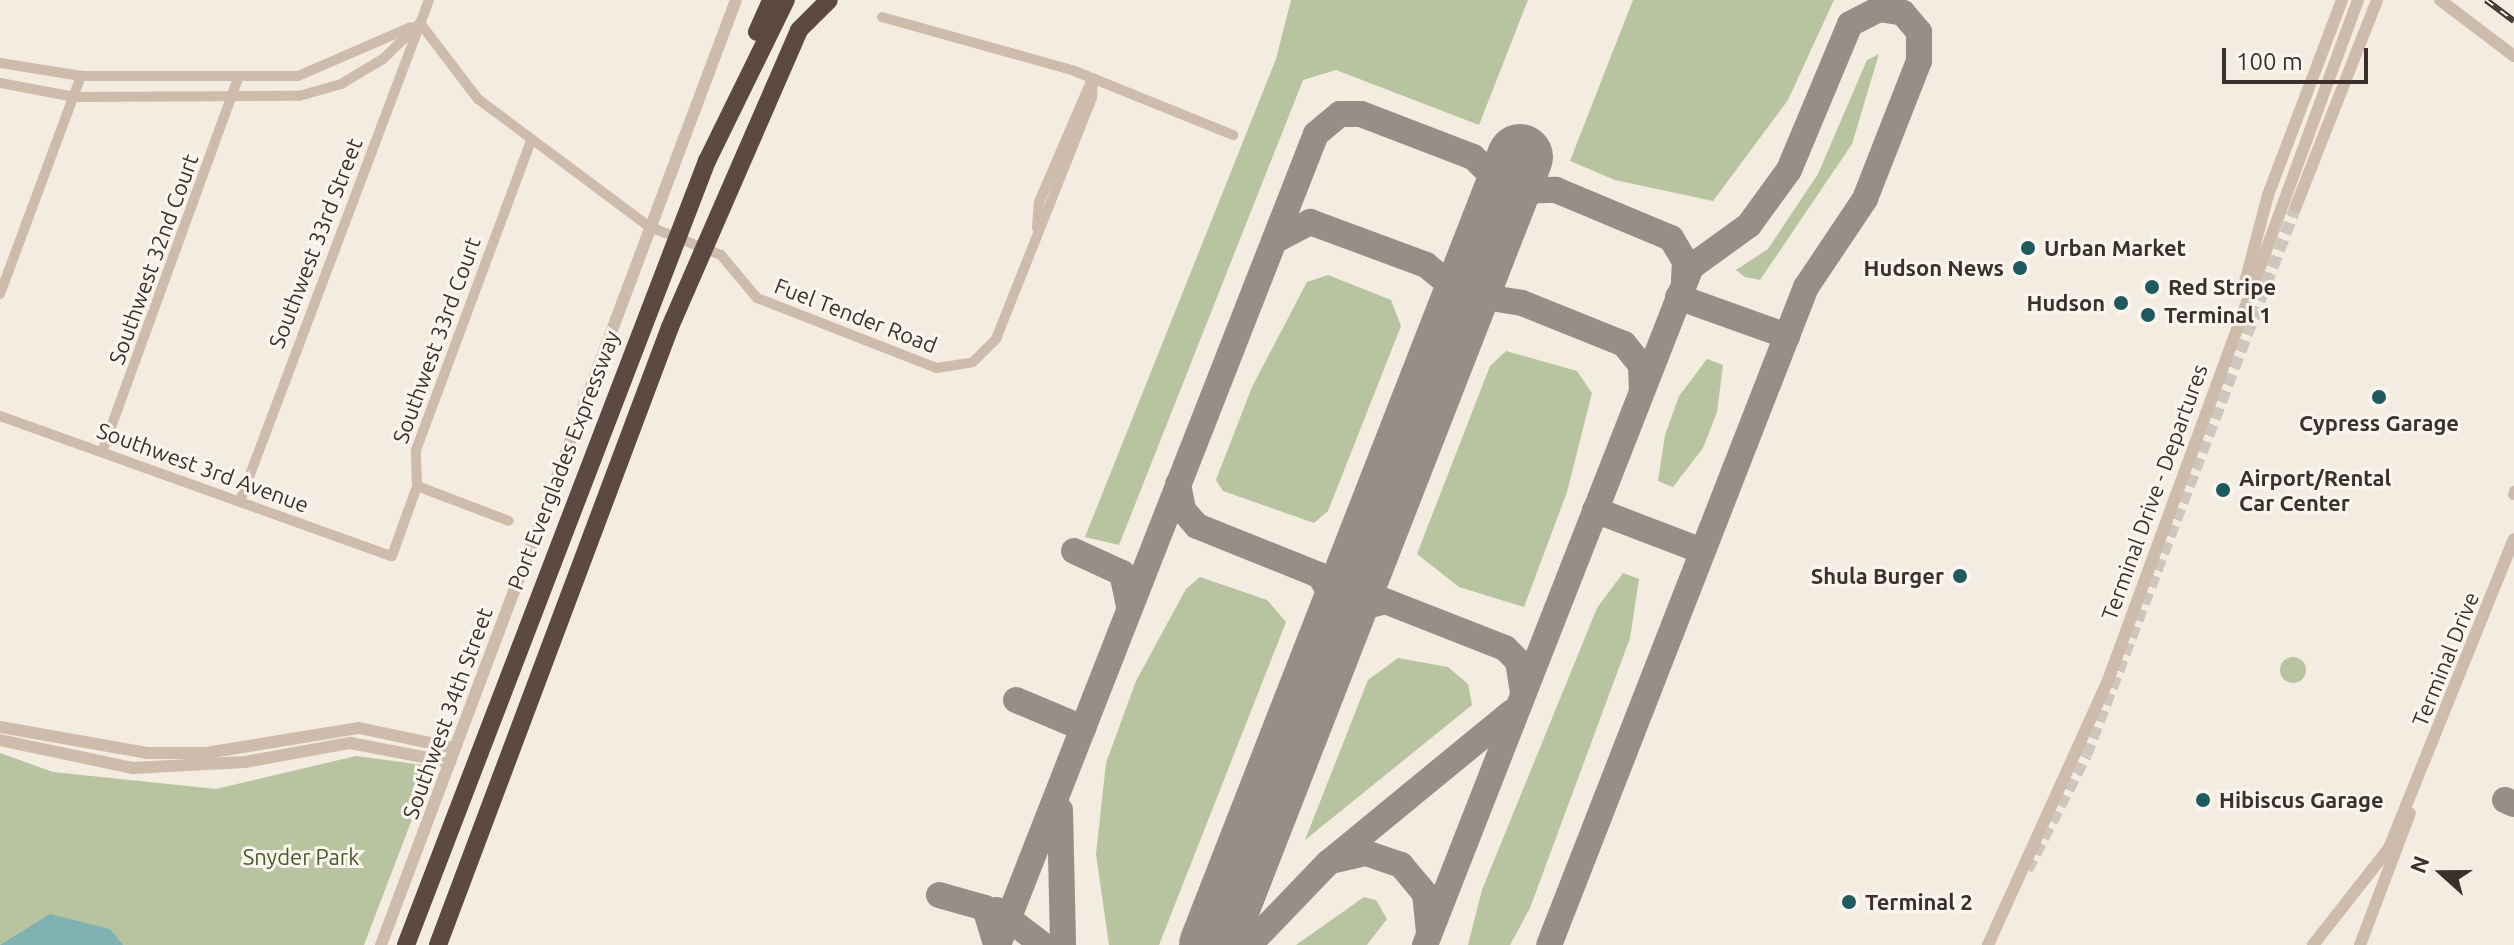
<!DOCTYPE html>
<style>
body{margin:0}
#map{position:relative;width:2514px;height:945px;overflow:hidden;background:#f4ebe1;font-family:Ubuntu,sans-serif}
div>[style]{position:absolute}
.green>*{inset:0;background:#b8c4a0}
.round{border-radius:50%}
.water>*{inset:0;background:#7fb0b2}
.taxiway>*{height:26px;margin:-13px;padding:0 13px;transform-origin:13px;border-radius:13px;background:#988e86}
.runway>*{height:66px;margin:-33px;padding:0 33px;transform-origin:33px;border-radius:33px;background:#988e86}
.tertiary-tunnel>*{height:12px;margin-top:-6px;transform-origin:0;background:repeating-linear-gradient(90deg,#cfc6bd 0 12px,transparent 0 18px)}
.minor>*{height:10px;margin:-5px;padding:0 5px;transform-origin:5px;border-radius:5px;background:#cdbbac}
.tertiary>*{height:12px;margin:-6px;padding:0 6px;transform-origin:6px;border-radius:6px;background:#cdbbac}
.motorway>*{height:18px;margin:-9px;padding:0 9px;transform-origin:9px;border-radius:9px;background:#5c4a42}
.rail>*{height:6px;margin-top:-3px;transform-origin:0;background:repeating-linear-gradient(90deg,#fbf5ee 0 9px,#3b302b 0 18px);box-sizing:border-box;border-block:2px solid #3b302b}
.motorway-bridge>*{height:18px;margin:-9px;padding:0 9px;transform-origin:9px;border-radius:9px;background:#5c4a42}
.dots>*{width:22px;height:22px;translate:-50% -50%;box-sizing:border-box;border:4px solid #fbf5ee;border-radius:50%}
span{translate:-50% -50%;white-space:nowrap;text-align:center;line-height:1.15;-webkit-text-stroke:6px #fbf5ee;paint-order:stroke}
.street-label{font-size:22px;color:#3b302b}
.poi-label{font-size:22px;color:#3b302b;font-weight:700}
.left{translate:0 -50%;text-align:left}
.right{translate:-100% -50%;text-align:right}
.park-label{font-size:22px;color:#4a5a2e}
.north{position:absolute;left:2402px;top:833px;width:80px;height:80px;-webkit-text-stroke:6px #fbf5ee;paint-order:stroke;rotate:291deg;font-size:22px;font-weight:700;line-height:32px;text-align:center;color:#3b302b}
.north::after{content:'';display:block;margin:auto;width:28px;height:36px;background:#3b302b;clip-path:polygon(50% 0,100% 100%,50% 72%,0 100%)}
.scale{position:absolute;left:2222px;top:48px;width:146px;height:36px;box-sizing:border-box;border:4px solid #3b302b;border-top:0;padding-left:10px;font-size:24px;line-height:28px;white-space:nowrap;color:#3b302b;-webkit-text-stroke:6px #fbf5ee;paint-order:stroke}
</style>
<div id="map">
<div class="green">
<div style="clip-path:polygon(1291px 0,1528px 0,1479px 125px,1336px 70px,1303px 80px,1119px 545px,1085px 537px,1276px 59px)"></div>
<div style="clip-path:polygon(1633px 0,1834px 0,1788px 100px,1713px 201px,1615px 180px,1570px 161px)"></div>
<div style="clip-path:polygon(1879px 54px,1852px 144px,1760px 280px,1745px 277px,1736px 270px,1768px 249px,1818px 174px,1867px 60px)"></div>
<div style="clip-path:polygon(1328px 275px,1391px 300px,1401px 326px,1328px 511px,1314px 523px,1223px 491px,1216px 480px,1252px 387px,1307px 282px)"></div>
<div style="clip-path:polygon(1506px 351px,1577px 371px,1592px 393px,1567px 492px,1524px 607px,1459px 587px,1417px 554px,1490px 366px)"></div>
<div style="clip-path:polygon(1707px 359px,1723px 365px,1717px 412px,1703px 448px,1673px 487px,1658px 481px,1665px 435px,1679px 396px)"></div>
<div style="clip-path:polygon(1623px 573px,1639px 579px,1630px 638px,1530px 908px,1510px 945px,1468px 945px,1482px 890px,1597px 608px)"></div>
<div style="clip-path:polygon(1200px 577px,1267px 600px,1286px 622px,1159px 945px,1109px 945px,1096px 854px,1106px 763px,1136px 681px,1186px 589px)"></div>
<div class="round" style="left:2280px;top:657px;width:26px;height:26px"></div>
<div style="clip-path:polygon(1398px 658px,1448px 667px,1468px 684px,1472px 705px,1305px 840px,1368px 680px)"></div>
<div style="clip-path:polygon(0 753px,53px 772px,216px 789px,356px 756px,423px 765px,427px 780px,364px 945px,0 945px)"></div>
<div style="clip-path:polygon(1364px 897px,1376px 900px,1387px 919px,1367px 945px,1296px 945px)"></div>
</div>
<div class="water">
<div style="clip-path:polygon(50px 914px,110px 929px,123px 945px,0 945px)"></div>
</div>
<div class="taxiway">
<div style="left:1499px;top:212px;width:28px;rotate:-48deg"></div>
<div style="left:1518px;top:191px;width:38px;rotate:-2deg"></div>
<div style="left:1556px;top:190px;width:125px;rotate:22.7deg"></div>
<div style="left:1671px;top:238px;width:27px;rotate:59deg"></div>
<div style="left:1685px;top:261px;width:20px;rotate:93deg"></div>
<div style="left:1274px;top:241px;width:41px;rotate:-27.8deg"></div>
<div style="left:1310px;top:222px;width:124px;rotate:20.3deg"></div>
<div style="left:1426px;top:265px;width:32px;rotate:39deg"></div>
<div style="left:1451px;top:285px;width:35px;rotate:82deg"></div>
<div style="left:1678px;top:297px;width:116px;rotate:19.7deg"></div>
<div style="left:1456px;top:320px;width:37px;rotate:-38deg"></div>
<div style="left:1485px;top:297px;width:37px;rotate:9deg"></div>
<div style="left:1522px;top:303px;width:110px;rotate:21.9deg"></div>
<div style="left:1624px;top:344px;width:27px;rotate:51deg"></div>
<div style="left:1641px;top:365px;width:24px;rotate:88deg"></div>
<div style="left:1178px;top:484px;width:26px;rotate:79deg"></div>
<div style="left:1183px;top:510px;width:21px;rotate:49deg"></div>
<div style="left:1197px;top:526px;width:131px;rotate:21.9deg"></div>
<div style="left:1319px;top:575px;width:30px;rotate:57deg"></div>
<div style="left:1335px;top:600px;width:34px;rotate:93deg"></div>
<div style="left:1595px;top:510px;width:115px;rotate:21deg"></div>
<div style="left:1074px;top:551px;width:53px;rotate:24.6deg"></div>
<div style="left:1122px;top:573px;width:35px;rotate:78deg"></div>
<div style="left:1332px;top:638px;width:33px;rotate:-57deg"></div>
<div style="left:1350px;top:610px;width:36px;rotate:-14deg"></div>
<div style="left:1385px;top:601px;width:129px;rotate:21.4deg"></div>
<div style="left:1505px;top:648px;width:18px;rotate:45deg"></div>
<div style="left:1518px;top:661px;width:33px;rotate:81deg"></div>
<div style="left:1016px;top:700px;width:73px;rotate:22.7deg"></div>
<div style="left:2505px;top:800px;width:10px;rotate:24deg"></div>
<div style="left:1060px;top:810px;width:135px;rotate:88.7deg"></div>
<div style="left:1335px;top:860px;width:32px;rotate:-13deg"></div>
<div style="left:1366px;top:853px;width:37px;rotate:19deg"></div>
<div style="left:1401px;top:865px;width:38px;rotate:50deg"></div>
<div style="left:1425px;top:894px;width:36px;rotate:84deg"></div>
<div style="left:939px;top:895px;width:48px;rotate:15.8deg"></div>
<div style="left:985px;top:908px;width:39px;rotate:73deg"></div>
<div style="left:997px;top:910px;width:58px;rotate:37.3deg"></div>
<div style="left:998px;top:945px;width:871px;rotate:-68.59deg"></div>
<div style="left:1316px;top:134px;width:31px;rotate:-40deg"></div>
<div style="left:1340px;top:114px;width:21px"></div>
<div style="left:1361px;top:114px;width:120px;rotate:21deg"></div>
<div style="left:1473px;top:157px;width:30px;rotate:44deg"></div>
<div style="left:1495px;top:178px;width:34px;rotate:83deg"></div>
<div style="left:1249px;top:945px;width:114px;rotate:-46.1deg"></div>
<div style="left:1328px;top:863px;width:238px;rotate:-39.4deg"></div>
<div style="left:1425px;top:945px;width:728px;rotate:-68.58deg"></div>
<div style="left:1691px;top:267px;width:72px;rotate:-35.9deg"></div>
<div style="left:1749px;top:225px;width:68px;rotate:-54deg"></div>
<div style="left:1789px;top:170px;width:158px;rotate:-67.3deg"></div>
<div style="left:1850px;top:24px;width:33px;rotate:-27deg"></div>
<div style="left:1879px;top:9px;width:24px;rotate:9deg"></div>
<div style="left:1903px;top:13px;width:25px;rotate:50deg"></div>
<div style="left:1919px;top:32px;width:29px;rotate:90deg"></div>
<div style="left:1919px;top:61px;width:148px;rotate:111.4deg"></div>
<div style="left:1865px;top:199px;width:106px;rotate:123.8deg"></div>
<div style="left:1806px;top:287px;width:706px;rotate:111.33deg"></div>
</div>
<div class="runway">
<div style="left:1212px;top:945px;width:846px;rotate:-68.65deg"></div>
</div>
<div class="tertiary-tunnel">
<div style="left:2027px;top:870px;width:129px;rotate:-62.8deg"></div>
<div style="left:2086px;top:755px;width:588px;rotate:-69.07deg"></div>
</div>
<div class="minor">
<div style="left:882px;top:17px;width:197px;rotate:15.6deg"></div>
<div style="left:1072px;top:70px;width:174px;rotate:22deg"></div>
<div style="left:420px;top:23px;width:96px;rotate:52.7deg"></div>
<div style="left:478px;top:99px;width:214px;rotate:36.7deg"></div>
<div style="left:650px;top:227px;width:76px;rotate:21.5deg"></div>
<div style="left:721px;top:255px;width:56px;rotate:50.1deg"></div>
<div style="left:757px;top:298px;width:193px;rotate:21.3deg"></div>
<div style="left:937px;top:368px;width:36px;rotate:-9deg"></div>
<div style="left:973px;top:362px;width:33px;rotate:-45deg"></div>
<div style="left:996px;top:339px;width:259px;rotate:-68.3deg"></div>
<div style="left:1092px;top:98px;width:20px;rotate:-87deg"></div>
<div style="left:0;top:63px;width:82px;rotate:9.1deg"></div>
<div style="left:81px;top:76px;width:217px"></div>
<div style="left:298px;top:76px;width:123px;rotate:-23.4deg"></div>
<div style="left:0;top:83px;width:76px;rotate:10.6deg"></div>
<div style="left:75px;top:97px;width:224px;rotate:-0.3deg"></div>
<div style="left:299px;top:96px;width:44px;rotate:-15.9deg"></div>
<div style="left:341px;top:84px;width:49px;rotate:-30.8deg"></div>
<div style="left:383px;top:59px;width:49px;rotate:-44.2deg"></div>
<div style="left:1037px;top:228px;width:26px;rotate:-86deg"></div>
<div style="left:1039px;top:202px;width:134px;rotate:-66.7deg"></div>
<div style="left:0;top:294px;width:233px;rotate:-69.6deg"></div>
<div style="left:0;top:416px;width:416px;rotate:19.7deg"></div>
<div style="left:392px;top:556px;width:74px;rotate:-70.3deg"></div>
<div style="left:417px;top:486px;width:36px;rotate:-92deg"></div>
<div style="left:416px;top:450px;width:331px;rotate:-69.6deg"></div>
<div style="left:102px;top:452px;width:397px;rotate:-70deg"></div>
<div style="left:417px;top:486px;width:98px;rotate:20.8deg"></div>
<div style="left:2513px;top:495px;width:4px;rotate:-76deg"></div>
<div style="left:240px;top:501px;width:535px;rotate:-69.33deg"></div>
</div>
<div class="tertiary">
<div style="left:2440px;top:0;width:93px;rotate:37.1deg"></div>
<div style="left:2296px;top:206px;width:221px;rotate:-68.5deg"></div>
<div style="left:2244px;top:286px;width:94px;rotate:-75.2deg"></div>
<div style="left:2268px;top:195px;width:209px;rotate:-69.2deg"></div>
<div style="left:0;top:727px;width:149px;rotate:10deg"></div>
<div style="left:147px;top:753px;width:59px"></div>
<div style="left:206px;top:753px;width:155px;rotate:-9.3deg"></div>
<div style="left:359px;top:728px;width:98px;rotate:11.8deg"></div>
<div style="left:0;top:740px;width:136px;rotate:11.9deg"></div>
<div style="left:133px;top:768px;width:112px;rotate:-3.1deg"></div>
<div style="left:245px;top:762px;width:107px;rotate:-10.3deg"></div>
<div style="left:350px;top:743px;width:102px;rotate:10.8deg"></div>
<div style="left:381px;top:945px;width:1009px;rotate:-69.41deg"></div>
<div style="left:1988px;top:945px;width:288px;rotate:-65.6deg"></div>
<div style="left:2107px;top:683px;width:728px;rotate:-69.82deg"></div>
<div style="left:2313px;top:945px;width:123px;rotate:-51.9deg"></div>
<div style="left:2389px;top:848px;width:333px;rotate:-68deg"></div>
<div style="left:2360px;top:945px;width:141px;rotate:-69.3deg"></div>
</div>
<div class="motorway">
<div style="left:799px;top:30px;width:42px;rotate:-45deg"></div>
<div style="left:757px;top:32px;width:35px;rotate:-66deg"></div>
<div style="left:707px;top:161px;width:179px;rotate:-63.9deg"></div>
</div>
<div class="rail">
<div style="left:2486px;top:0;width:35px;rotate:37deg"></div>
</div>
<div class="motorway-bridge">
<div style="left:406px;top:945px;width:840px;rotate:-69deg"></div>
<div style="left:438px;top:945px;width:660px;rotate:-69.42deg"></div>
<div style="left:670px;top:327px;width:324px;rotate:-66.5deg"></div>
</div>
<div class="dots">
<div style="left:2028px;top:248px;background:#1f5a5e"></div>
<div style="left:2020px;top:268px;background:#1f5a5e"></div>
<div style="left:2152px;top:287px;background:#1f5a5e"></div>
<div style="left:2121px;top:303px;background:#1f5a5e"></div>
<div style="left:2148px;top:315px;background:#1f5a5e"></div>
<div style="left:2379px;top:397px;background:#1f5a5e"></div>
<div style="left:2223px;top:490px;background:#1f5a5e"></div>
<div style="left:1960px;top:576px;background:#1f5a5e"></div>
<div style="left:2203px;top:800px;background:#1f5a5e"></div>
<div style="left:1849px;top:902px;background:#1f5a5e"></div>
</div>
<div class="street-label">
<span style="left:315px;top:243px;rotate:-69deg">Southwest 33rd Street</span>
<span style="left:153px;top:259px;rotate:-70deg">Southwest 32nd Court</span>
<span style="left:856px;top:315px;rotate:21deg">Fuel Tender Road</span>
<span style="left:436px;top:340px;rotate:-70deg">Southwest 33rd Court</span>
<span style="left:563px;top:460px;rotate:-69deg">Port Everglades Expressway</span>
<span style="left:203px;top:467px;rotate:20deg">Southwest 3rd Avenue</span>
<span style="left:2154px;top:492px;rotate:-70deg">Terminal Drive - Departures</span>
<span style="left:2445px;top:659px;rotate:-68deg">Terminal Drive</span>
<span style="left:447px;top:713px;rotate:-70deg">Southwest 34th Street</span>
</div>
<div class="poi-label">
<span class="left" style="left:2044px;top:248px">Urban Market</span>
<span class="right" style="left:2004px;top:268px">Hudson News</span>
<span class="left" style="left:2168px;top:287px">Red Stripe</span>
<span class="right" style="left:2105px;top:303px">Hudson</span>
<span class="left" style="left:2164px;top:315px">Terminal 1</span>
<span style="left:2379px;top:423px">Cypress Garage</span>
<span class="left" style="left:2239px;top:490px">Airport/Rental<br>Car Center</span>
<span class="right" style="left:1944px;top:576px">Shula Burger</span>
<span class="left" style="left:2219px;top:800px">Hibiscus Garage</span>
<span class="left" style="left:1865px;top:902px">Terminal 2</span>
</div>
<div class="park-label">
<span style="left:301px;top:857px">Snyder Park</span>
</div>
<div class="north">N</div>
<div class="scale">100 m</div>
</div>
